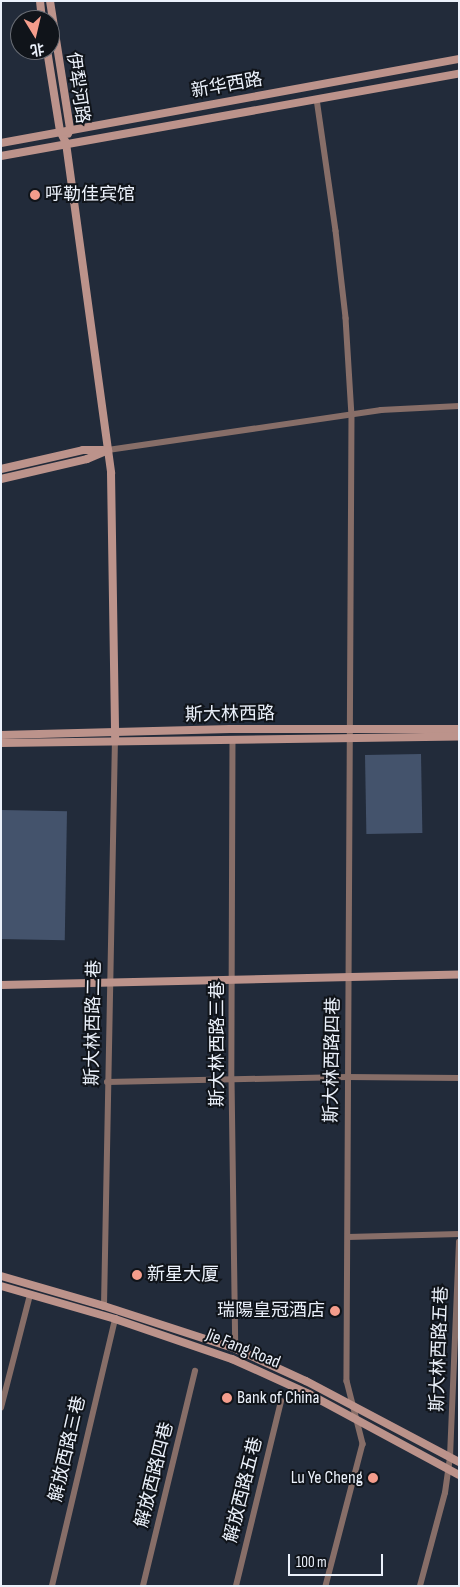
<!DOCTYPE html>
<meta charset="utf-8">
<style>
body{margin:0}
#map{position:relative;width:460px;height:1587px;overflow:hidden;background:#222b3a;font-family:"Sofia Sans Condensed","Noto Sans SC",sans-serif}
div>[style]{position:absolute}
.green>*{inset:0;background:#44536c;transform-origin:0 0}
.street>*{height:5.5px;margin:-2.75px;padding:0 2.75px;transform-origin:2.75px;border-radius:2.75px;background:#876e68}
.secondary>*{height:8px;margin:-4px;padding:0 4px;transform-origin:4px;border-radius:4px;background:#bc938b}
.dots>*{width:14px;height:14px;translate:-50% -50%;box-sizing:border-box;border:2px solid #10141a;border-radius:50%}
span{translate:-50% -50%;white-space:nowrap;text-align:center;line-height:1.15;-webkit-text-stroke:4px #10141a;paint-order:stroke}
.street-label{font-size:18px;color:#ebf1fb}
.poi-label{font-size:18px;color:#ebf1fb}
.left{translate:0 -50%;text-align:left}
.right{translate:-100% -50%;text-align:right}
.frame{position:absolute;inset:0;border:2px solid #ebf1fb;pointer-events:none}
.north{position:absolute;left:10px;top:10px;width:50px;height:50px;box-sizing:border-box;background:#10141a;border:1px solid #686c74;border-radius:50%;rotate:171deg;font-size:14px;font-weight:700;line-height:20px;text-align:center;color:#ebf1fb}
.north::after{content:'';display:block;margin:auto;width:18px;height:22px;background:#f49d8c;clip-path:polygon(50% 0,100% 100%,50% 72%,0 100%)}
.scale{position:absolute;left:288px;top:1554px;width:95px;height:22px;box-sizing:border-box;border:2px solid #ebf1fb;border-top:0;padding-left:6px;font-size:15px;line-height:18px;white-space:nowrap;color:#ebf1fb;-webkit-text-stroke:4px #10141a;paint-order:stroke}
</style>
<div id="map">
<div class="green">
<div style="left:421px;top:754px;width:79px;height:56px;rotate:89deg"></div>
<div style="left:1px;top:810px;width:66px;height:129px;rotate:1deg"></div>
</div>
<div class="street">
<div style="left:317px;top:99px;width:133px;rotate:81.8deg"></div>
<div style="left:336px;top:231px;width:88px;rotate:83.4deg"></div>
<div style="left:346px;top:318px;width:97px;rotate:86.5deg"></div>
<div style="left:352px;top:415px;width:966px;rotate:90.3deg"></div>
<div style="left:347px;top:1381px;width:65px;rotate:75.7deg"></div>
<div style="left:363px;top:1444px;width:147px;rotate:104.6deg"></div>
<div style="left:108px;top:450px;width:276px;rotate:-8.3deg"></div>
<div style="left:381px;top:410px;width:78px;rotate:-2.9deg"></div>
<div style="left:233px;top:739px;width:340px;rotate:90.2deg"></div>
<div style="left:232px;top:1079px;width:270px;rotate:89.2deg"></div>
<div style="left:107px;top:1082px;width:240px;rotate:-1.2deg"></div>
<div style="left:347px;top:1077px;width:112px;rotate:0.5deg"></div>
<div style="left:348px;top:1237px;width:111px;rotate:-1.5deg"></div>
<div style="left:104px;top:1306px;width:566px;rotate:-88.89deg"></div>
<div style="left:1px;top:1408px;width:117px;rotate:-75.6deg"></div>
<div style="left:52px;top:1586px;width:274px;rotate:-76.7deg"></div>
<div style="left:143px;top:1586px;width:221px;rotate:-76.4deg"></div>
<div style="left:236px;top:1586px;width:190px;rotate:-76.3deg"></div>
<div style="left:420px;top:1586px;width:96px;rotate:-75deg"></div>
<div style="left:445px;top:1493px;width:36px;rotate:-82deg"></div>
<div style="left:450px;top:1457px;width:215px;rotate:-87.6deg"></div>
</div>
<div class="secondary">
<div style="left:40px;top:1px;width:19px;rotate:84deg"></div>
<div style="left:50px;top:1px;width:130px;rotate:81.1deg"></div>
<div style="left:70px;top:129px;width:5px;rotate:112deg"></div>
<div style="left:47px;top:50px;width:82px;rotate:80.9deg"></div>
<div style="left:60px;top:131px;width:13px;rotate:63deg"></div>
<div style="left:66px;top:143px;width:333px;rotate:82.2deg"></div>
<div style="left:111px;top:473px;width:267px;rotate:89.1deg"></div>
<div style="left:1px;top:143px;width:466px;rotate:-10.4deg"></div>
<div style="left:1px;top:156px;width:465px;rotate:-10.2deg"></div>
<div style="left:1px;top:469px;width:84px;rotate:-13deg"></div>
<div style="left:83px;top:450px;width:20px"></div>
<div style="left:1px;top:479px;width:88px;rotate:-13.1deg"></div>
<div style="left:87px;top:459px;width:23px;rotate:-23deg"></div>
<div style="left:1px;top:735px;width:229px;rotate:-1.5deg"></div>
<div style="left:230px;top:729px;width:229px"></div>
<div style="left:1px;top:743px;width:458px;rotate:-0.8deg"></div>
<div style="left:1px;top:985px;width:458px;rotate:-1.3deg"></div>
<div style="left:1px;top:1276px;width:107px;rotate:16.2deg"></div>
<div style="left:104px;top:1306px;width:139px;rotate:18deg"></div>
<div style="left:236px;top:1349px;width:77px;rotate:24.6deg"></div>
<div style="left:306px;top:1381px;width:173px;rotate:27.9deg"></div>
<div style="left:1px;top:1286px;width:119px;rotate:16.1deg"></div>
<div style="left:115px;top:1319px;width:124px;rotate:18.9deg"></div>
<div style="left:232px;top:1359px;width:85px;rotate:24.4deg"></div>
<div style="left:309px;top:1394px;width:170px;rotate:28.4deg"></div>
</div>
<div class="dots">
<div style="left:35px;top:195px;background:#f49d8c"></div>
<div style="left:137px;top:1275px;background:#f49d8c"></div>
<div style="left:335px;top:1311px;background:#f49d8c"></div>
<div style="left:227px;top:1398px;background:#f49d8c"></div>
<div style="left:373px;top:1478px;background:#f49d8c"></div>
</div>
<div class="street-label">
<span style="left:227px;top:86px;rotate:-10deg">新华西路</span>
<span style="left:77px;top:88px;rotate:82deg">伊犁河路</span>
<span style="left:230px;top:715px;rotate:-1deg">斯大林西路</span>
<span style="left:94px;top:1023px;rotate:-89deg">斯大林西路二巷</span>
<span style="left:218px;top:1044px;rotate:-90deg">斯大林西路三巷</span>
<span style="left:333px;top:1060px;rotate:-89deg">斯大林西路四巷</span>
<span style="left:243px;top:1349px;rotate:22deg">Jie Fang Road</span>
<span style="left:440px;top:1349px;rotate:-88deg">斯大林西路五巷</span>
<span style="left:68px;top:1449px;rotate:-77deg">解放西路三巷</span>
<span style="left:155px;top:1475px;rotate:-76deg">解放西路四巷</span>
<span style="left:244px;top:1490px;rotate:-76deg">解放西路五巷</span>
</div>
<div class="poi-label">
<span class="left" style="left:45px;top:195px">呼勒佳宾馆</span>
<span class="left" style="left:147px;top:1275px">新星大厦</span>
<span class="right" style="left:325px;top:1311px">瑞陽皇冠酒店</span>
<span class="left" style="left:237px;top:1398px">Bank of China</span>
<span class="right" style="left:363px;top:1478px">Lu Ye Cheng</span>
</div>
<div class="frame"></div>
<div class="north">北</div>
<div class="scale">100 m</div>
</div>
